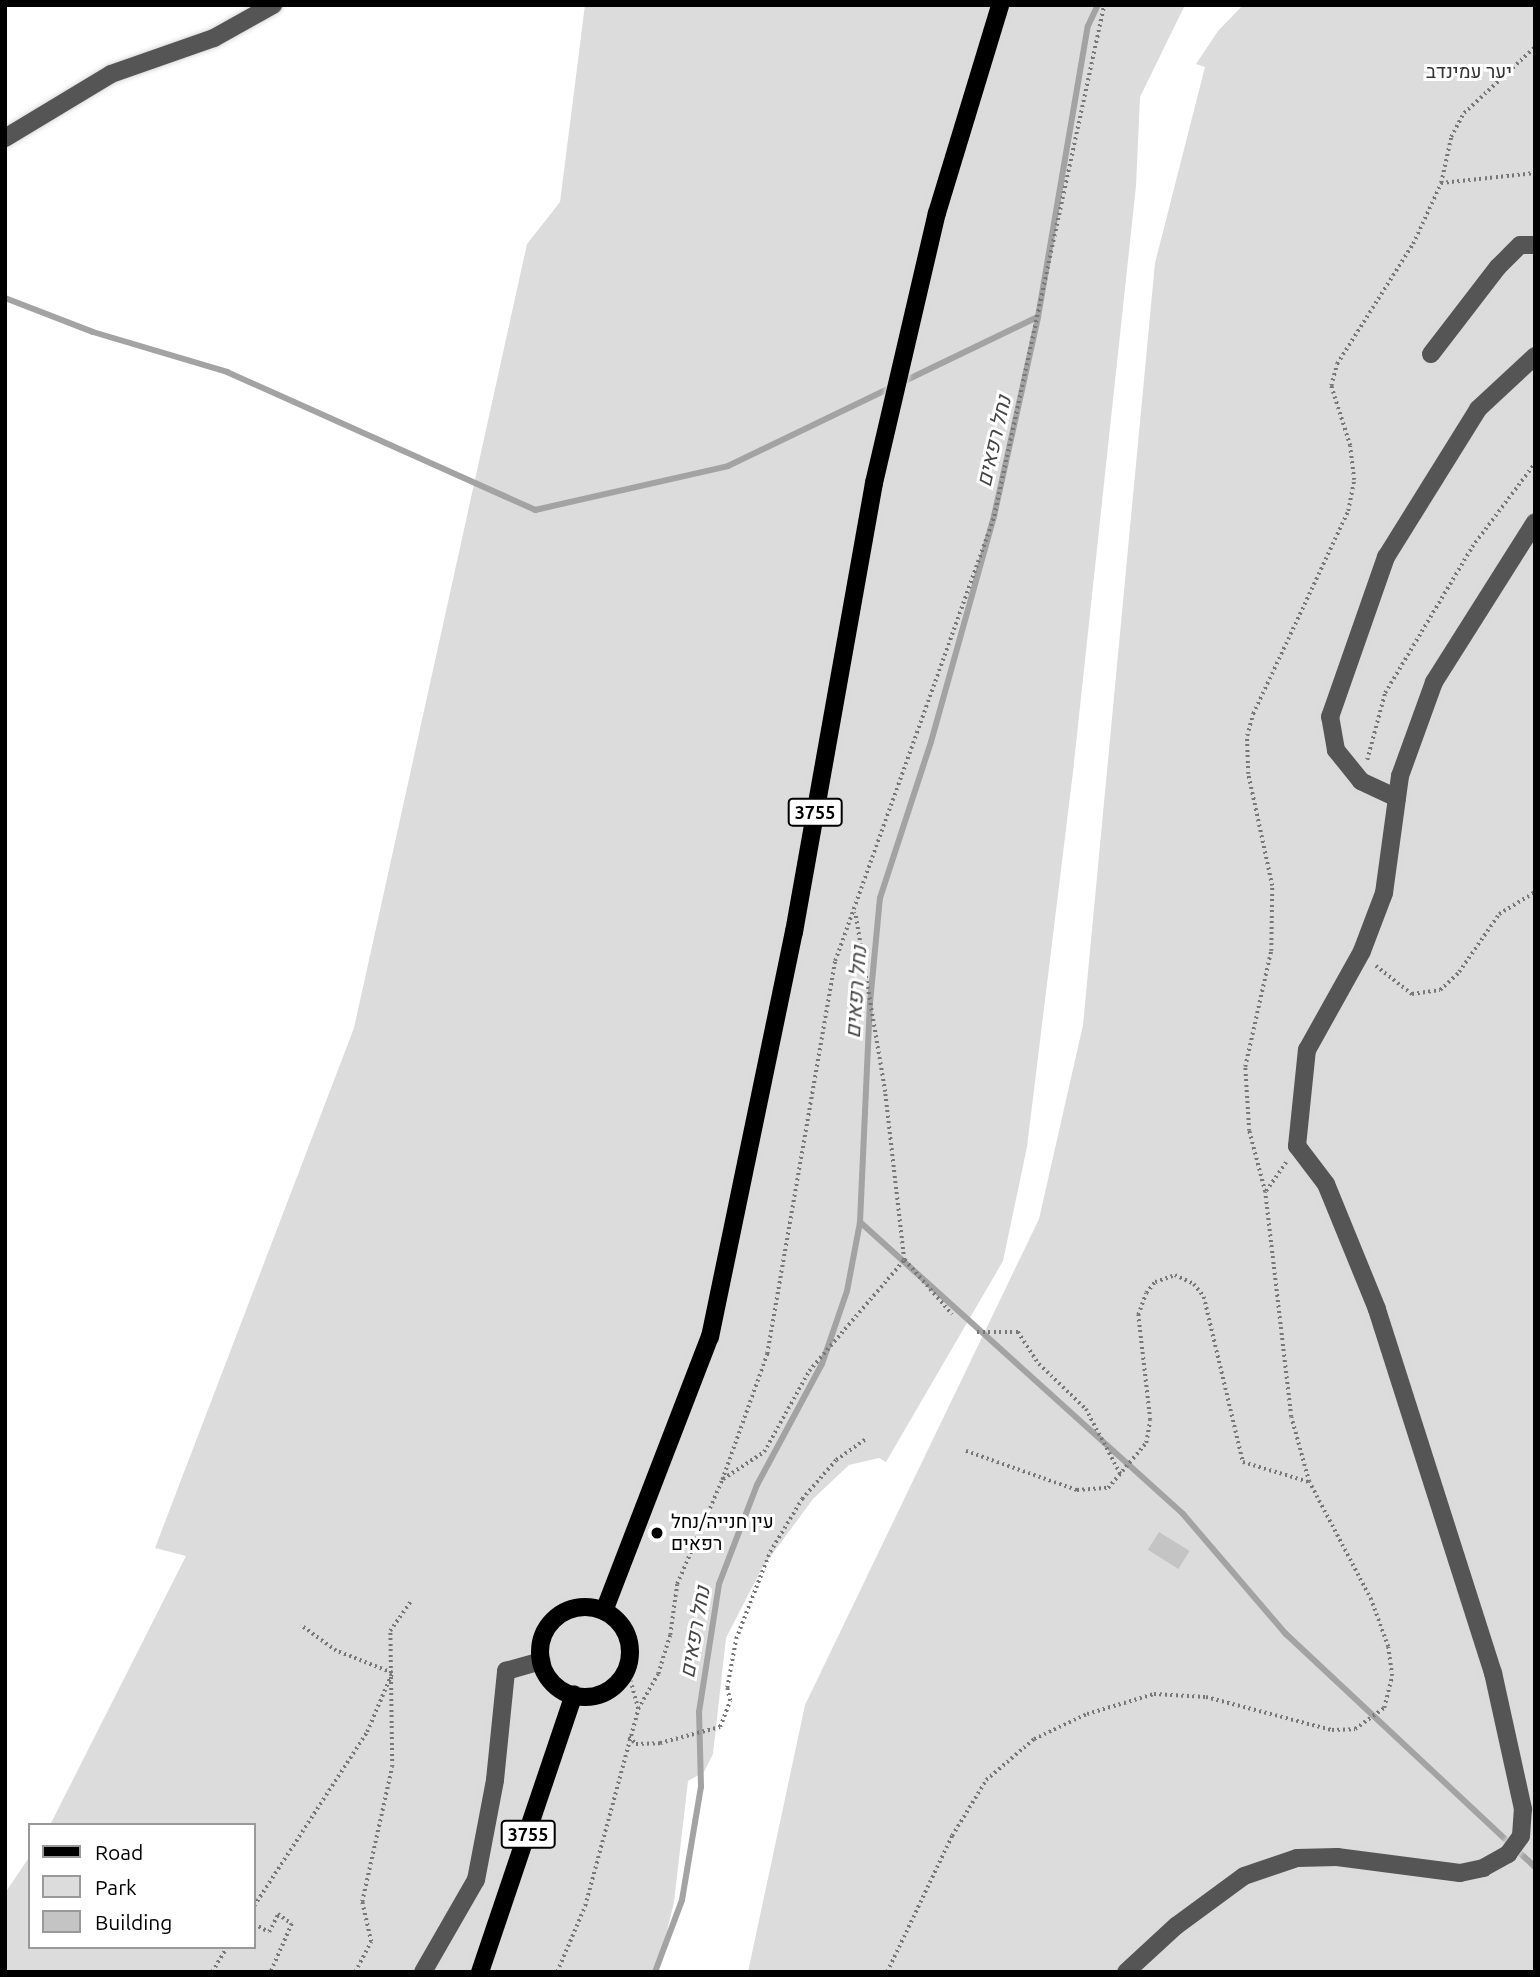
<!DOCTYPE html>
<meta charset="utf-8">
<style>
body{margin:0}
#map{position:relative;width:1540px;height:1977px;overflow:hidden;background:#fff;font-family:Ubuntu,Heebo,sans-serif}
div>[style]{position:absolute}
.green>*{inset:0;background:#dcdcdc}
.stream>*{height:6px;margin:-3px;padding:0 3px;transform-origin:3px;border-radius:3px;background:#a3a3a3}
.building>*{inset:0;background:#c4c4c4;transform-origin:0 0}
.path>*{height:3.5px;margin-top:-1.75px;transform-origin:0;background:repeating-linear-gradient(90deg,#777 0 2px,transparent 0 5.5px)}
.roads{filter:drop-shadow(0 0 2px #dbdbdb) drop-shadow(0 0 2px #dbdbdb)}
.minor>*{height:18px;margin:-9px;padding:0 9px;transform-origin:9px;border-radius:9px;background:#555}
.major>*{height:18px;margin:-9px;padding:0 9px;transform-origin:9px;border-radius:9px;background:#000}
.major>.ring{margin:-9px;padding:0;box-sizing:content-box;background:none;border:18px solid #000;border-radius:50%}
.dots>*{width:19px;height:19px;translate:-50% -50%;box-sizing:border-box;border:4px solid #fff;border-radius:50%}
span{translate:-50% -50%;white-space:nowrap;text-align:center;line-height:1.15;-webkit-text-stroke:6px #fff;paint-order:stroke}
.shield-label span{padding:2px 5px;background:#fff;border:2px solid;border-radius:5px;-webkit-text-stroke-width:0}
.shield-label{font-size:18px;color:#000;font-weight:700}
.park-label{font-size:19px;color:#333}
.poi-label{font-size:19px;color:#000}
.left{translate:0 -50%;text-align:left}
.water-label{font-size:21px;color:#444;font-style:italic}
.frame{position:absolute;inset:0;border:7px solid #000;pointer-events:none}
.legend{position:absolute;left:28px;top:1823px;width:228px;height:126px;box-sizing:border-box;background:#fff;border:2px solid #999;margin:0;padding:9px 12px;list-style:none;font-size:21px;color:#000}
.legend li{display:flex;align-items:center;gap:14px;height:35px}
.legend b{width:35px;border:2px solid #999}
</style>
<div id="map">
<div class="green">
<div style="clip-path:polygon(585px 5px,1185px 5px,1140px 97px,1136px 186px,1073px 772px,1027px 1147px,1003px 1261px,886px 1462px,879px 1458px,849px 1465px,813px 1499px,762px 1568px,726px 1638px,713px 1754px,704px 1772px,688px 1781px,674px 1902px,657px 1972px,5px 1972px,5px 1893px,30px 1856px,30px 1947px,254px 1947px,254px 1825px,50px 1825px,186px 1556px,155px 1548px,354px 1028px,527px 244px,560px 202px)"></div>
<div style="clip-path:polygon(1243px 5px,1535px 5px,1535px 1972px,748px 1972px,805px 1705px,1039px 1219px,1083px 1025px,1155px 263px,1205px 67px,1196px 64px,1218px 31px)"></div>
</div>
<div class="stream">
<div style="left:5px;top:298px;width:94px;rotate:21.1deg"></div>
<div style="left:93px;top:332px;width:140px;rotate:16.6deg"></div>
<div style="left:227px;top:372px;width:338px;rotate:24.1deg"></div>
<div style="left:535px;top:510px;width:198px;rotate:-12.8deg"></div>
<div style="left:728px;top:466px;width:344px;rotate:-25.7deg"></div>
<div style="left:860px;top:1222px;width:435px;rotate:42.1deg"></div>
<div style="left:1183px;top:1514px;width:158px;rotate:49.4deg"></div>
<div style="left:1286px;top:1634px;width:341px;rotate:43.1deg"></div>
<div style="left:655px;top:1972px;width:77px;rotate:-69.4deg"></div>
<div style="left:682px;top:1900px;width:115px;rotate:-80.5deg"></div>
<div style="left:701px;top:1787px;width:75px;rotate:-91.5deg"></div>
<div style="left:699px;top:1712px;width:130px;rotate:-81.1deg"></div>
<div style="left:719px;top:1584px;width:106px;rotate:-69deg"></div>
<div style="left:757px;top:1485px;width:137px;rotate:-61.8deg"></div>
<div style="left:822px;top:1364px;width:77px;rotate:-71.1deg"></div>
<div style="left:847px;top:1291px;width:70px;rotate:-79.3deg"></div>
<div style="left:860px;top:1222px;width:219px;rotate:-87.4deg"></div>
<div style="left:870px;top:1003px;width:105px;rotate:-84.6deg"></div>
<div style="left:880px;top:898px;width:164px;rotate:-71.9deg"></div>
<div style="left:931px;top:742px;width:235px;rotate:-74.4deg"></div>
<div style="left:994px;top:516px;width:204px;rotate:-77.5deg"></div>
<div style="left:1038px;top:317px;width:295px;rotate:-80.3deg"></div>
<div style="left:1088px;top:26px;width:23px;rotate:-65deg"></div>
</div>
<div class="building">
<div style="left:1159px;top:1532px;width:36px;height:21px;rotate:32deg"></div>
</div>
<div class="path">
<div style="left:1441px;top:183px;width:95px;rotate:-6.1deg"></div>
<div style="left:1367px;top:760px;width:69px;rotate:-75deg"></div>
<div style="left:1385px;top:693px;width:170px;rotate:-59.2deg"></div>
<div style="left:1472px;top:547px;width:105px;rotate:-53.1deg"></div>
<div style="left:1376px;top:966px;width:46px;rotate:37.9deg"></div>
<div style="left:1412px;top:994px;width:28px;rotate:-8deg"></div>
<div style="left:1440px;top:990px;width:26px;rotate:-43deg"></div>
<div style="left:1459px;top:972px;width:70px;rotate:-55.4deg"></div>
<div style="left:1499px;top:914px;width:42px;rotate:-31.4deg"></div>
<div style="left:1266px;top:1191px;width:35px;rotate:-55deg"></div>
<div style="left:905px;top:1260px;width:72px;rotate:49deg"></div>
<div style="left:977px;top:1332px;width:41px"></div>
<div style="left:1018px;top:1332px;width:38px;rotate:57deg"></div>
<div style="left:1039px;top:1364px;width:65px;rotate:43.8deg"></div>
<div style="left:1086px;top:1409px;width:75px;rotate:62.1deg"></div>
<div style="left:966px;top:1451px;width:118px;rotate:19.4deg"></div>
<div style="left:1077px;top:1490px;width:31px;rotate:-4deg"></div>
<div style="left:1108px;top:1488px;width:59px;rotate:-49.8deg"></div>
<div style="left:1146px;top:1443px;width:23px;rotate:-80deg"></div>
<div style="left:1150px;top:1420px;width:106px;rotate:-96.5deg"></div>
<div style="left:1138px;top:1315px;width:23px;rotate:-70deg"></div>
<div style="left:1146px;top:1293px;width:14px;rotate:-51deg"></div>
<div style="left:1155px;top:1282px;width:21px;rotate:-19deg"></div>
<div style="left:1175px;top:1275px;width:21px;rotate:25deg"></div>
<div style="left:1194px;top:1284px;width:16px;rotate:52deg"></div>
<div style="left:1204px;top:1297px;width:170px;rotate:76.7deg"></div>
<div style="left:1243px;top:1462px;width:69px;rotate:16.9deg"></div>
<div style="left:723px;top:1479px;width:49px;rotate:-33.4deg"></div>
<div style="left:764px;top:1452px;width:93px;rotate:-60.9deg"></div>
<div style="left:809px;top:1371px;width:146px;rotate:-49.4deg"></div>
<div style="left:904px;top:1260px;width:169px;rotate:-96.5deg"></div>
<div style="left:885px;top:1092px;width:182px;rotate:-99.5deg"></div>
<div style="left:638px;top:1709px;width:40px;rotate:-60.3deg"></div>
<div style="left:658px;top:1674px;width:41px;rotate:-72.9deg"></div>
<div style="left:670px;top:1635px;width:51px;rotate:-82.2deg"></div>
<div style="left:677px;top:1584px;width:113px;rotate:-66.6deg"></div>
<div style="left:722px;top:1480px;width:134px;rotate:-70.3deg"></div>
<div style="left:767px;top:1354px;width:399px;rotate:-80.2deg"></div>
<div style="left:835px;top:961px;width:473px;rotate:-70.3deg"></div>
<div style="left:994px;top:516px;width:523px;rotate:-77.85deg"></div>
<div style="left:629px;top:1737px;width:10px;rotate:45deg"></div>
<div style="left:636px;top:1744px;width:24px;rotate:-2deg"></div>
<div style="left:660px;top:1743px;width:62px;rotate:-14.9deg"></div>
<div style="left:720px;top:1727px;width:28px;rotate:-69deg"></div>
<div style="left:730px;top:1701px;width:13px;rotate:-103deg"></div>
<div style="left:727px;top:1688px;width:50px;rotate:-79.6deg"></div>
<div style="left:736px;top:1639px;width:93px;rotate:-68.7deg"></div>
<div style="left:770px;top:1552px;width:62px;rotate:-58.9deg"></div>
<div style="left:802px;top:1499px;width:52px;rotate:-48.9deg"></div>
<div style="left:836px;top:1460px;width:37px;rotate:-35deg"></div>
<div style="left:254px;top:1906px;width:207px;rotate:-57deg"></div>
<div style="left:367px;top:1732px;width:64px;rotate:-67deg"></div>
<div style="left:392px;top:1673px;width:60px;rotate:-158.6deg"></div>
<div style="left:336px;top:1651px;width:44px;rotate:-144.2deg"></div>
<div style="left:254px;top:1924px;width:17px;rotate:28deg"></div>
<div style="left:269px;top:1932px;width:20px;rotate:-63deg"></div>
<div style="left:278px;top:1914px;width:17px;rotate:36deg"></div>
<div style="left:292px;top:1924px;width:52px;rotate:113.6deg"></div>
<div style="left:212px;top:1972px;width:29px;rotate:-59deg"></div>
<div style="left:355px;top:1972px;width:34px;rotate:-62deg"></div>
<div style="left:371px;top:1942px;width:41px;rotate:-102.7deg"></div>
<div style="left:362px;top:1902px;width:138px;rotate:-77.5deg"></div>
<div style="left:392px;top:1767px;width:136px;rotate:-90.8deg"></div>
<div style="left:390px;top:1631px;width:37px;rotate:-55deg"></div>
<div style="left:557px;top:1972px;width:72px;rotate:-67deg"></div>
<div style="left:585px;top:1906px;width:204px;rotate:-74.9deg"></div>
<div style="left:638px;top:1709px;width:41px;rotate:-105.4deg"></div>
<div style="left:887px;top:1972px;width:151px;rotate:-64.5deg"></div>
<div style="left:952px;top:1836px;width:66px;rotate:-58.7deg"></div>
<div style="left:986px;top:1780px;width:63px;rotate:-40.5deg"></div>
<div style="left:1034px;top:1739px;width:59px;rotate:-25.3deg"></div>
<div style="left:1087px;top:1714px;width:70px;rotate:-16.6deg"></div>
<div style="left:1154px;top:1694px;width:52px;rotate:3.3deg"></div>
<div style="left:1206px;top:1697px;width:130px;rotate:14.7deg"></div>
<div style="left:1332px;top:1730px;width:23px;rotate:-2deg"></div>
<div style="left:1355px;top:1729px;width:36px;rotate:-36deg"></div>
<div style="left:1384px;top:1708px;width:33px;rotate:-76deg"></div>
<div style="left:1392px;top:1676px;width:29px;rotate:-98deg"></div>
<div style="left:1388px;top:1647px;width:50px;rotate:-109.9deg"></div>
<div style="left:1371px;top:1600px;width:133px;rotate:-117.7deg"></div>
<div style="left:1309px;top:1482px;width:67px;rotate:-105.5deg"></div>
<div style="left:1291px;top:1417px;width:226px;rotate:-96.6deg"></div>
<div style="left:1265px;top:1192px;width:63px;rotate:-104.7deg"></div>
<div style="left:1249px;top:1131px;width:64px;rotate:-93.6deg"></div>
<div style="left:1245px;top:1067px;width:119px;rotate:-77.4deg"></div>
<div style="left:1271px;top:951px;width:65px;rotate:-89.1deg"></div>
<div style="left:1272px;top:886px;width:115px;rotate:-102.1deg"></div>
<div style="left:1248px;top:774px;width:38px;rotate:-92deg"></div>
<div style="left:1247px;top:736px;width:23px;rotate:-75deg"></div>
<div style="left:1253px;top:714px;width:224px;rotate:-64.9deg"></div>
<div style="left:1348px;top:511px;width:32px;rotate:-79deg"></div>
<div style="left:1354px;top:480px;width:34px;rotate:-97deg"></div>
<div style="left:1350px;top:446px;width:63px;rotate:-107.6deg"></div>
<div style="left:1331px;top:386px;width:23px;rotate:-75deg"></div>
<div style="left:1337px;top:364px;width:142px;rotate:-57.7deg"></div>
<div style="left:1413px;top:244px;width:67px;rotate:-65.3deg"></div>
<div style="left:1441px;top:183px;width:47px;rotate:-77.7deg"></div>
<div style="left:1451px;top:137px;width:27px;rotate:-62deg"></div>
<div style="left:1464px;top:113px;width:97px;rotate:-42.9deg"></div>
</div>
<div class="roads">
<div class="minor">
<div style="left:5px;top:138px;width:124px;rotate:-31.1deg"></div>
<div style="left:111px;top:74px;width:109px;rotate:-19.3deg"></div>
<div style="left:214px;top:38px;width:68px;rotate:-29.2deg"></div>
<div style="left:1431px;top:354px;width:110px;rotate:-52.4deg"></div>
<div style="left:1498px;top:267px;width:31px;rotate:-45deg"></div>
<div style="left:1520px;top:245px;width:15px"></div>
<div style="left:1397px;top:798px;width:40px;rotate:-155deg"></div>
<div style="left:1361px;top:781px;width:40px;rotate:-129deg"></div>
<div style="left:1336px;top:750px;width:34px;rotate:-100deg"></div>
<div style="left:1330px;top:717px;width:170px;rotate:-70.7deg"></div>
<div style="left:1386px;top:557px;width:174px;rotate:-58.1deg"></div>
<div style="left:1478px;top:409px;width:78px;rotate:-42.9deg"></div>
<div style="left:423px;top:1972px;width:106px;rotate:-60.1deg"></div>
<div style="left:476px;top:1880px;width:102px;rotate:-79.2deg"></div>
<div style="left:495px;top:1780px;width:110px;rotate:-84.2deg"></div>
<div style="left:506px;top:1671px;width:37px;rotate:-16deg"></div>
<div style="left:1126px;top:1972px;width:68px;rotate:-42.6deg"></div>
<div style="left:1176px;top:1926px;width:84px;rotate:-36.3deg"></div>
<div style="left:1244px;top:1876px;width:56px;rotate:-18.8deg"></div>
<div style="left:1297px;top:1858px;width:40px;rotate:-1.4deg"></div>
<div style="left:1337px;top:1857px;width:124px;rotate:7.4deg"></div>
<div style="left:1460px;top:1873px;width:24px;rotate:-12deg"></div>
<div style="left:1483px;top:1868px;width:29px;rotate:-29deg"></div>
<div style="left:1508px;top:1854px;width:22px;rotate:-54deg"></div>
<div style="left:1521px;top:1836px;width:27px;rotate:-86deg"></div>
<div style="left:1523px;top:1809px;width:139px;rotate:-102.4deg"></div>
<div style="left:1493px;top:1673px;width:382px;rotate:-107.7deg"></div>
<div style="left:1377px;top:1309px;width:135px;rotate:-112.2deg"></div>
<div style="left:1326px;top:1184px;width:48px;rotate:-127.3deg"></div>
<div style="left:1297px;top:1146px;width:97px;rotate:-84.1deg"></div>
<div style="left:1307px;top:1050px;width:113px;rotate:-60.9deg"></div>
<div style="left:1362px;top:951px;width:62px;rotate:-69.2deg"></div>
<div style="left:1384px;top:893px;width:118px;rotate:-82.2deg"></div>
<div style="left:1400px;top:776px;width:100px;rotate:-70.1deg"></div>
<div style="left:1434px;top:682px;width:189px;rotate:-57.7deg"></div>
</div>
<div class="major">
<div class="ring" style="left:540px;top:1607px;width:72px;height:72px"></div>
<div style="left:604px;top:1611px;width:294px;rotate:-68.9deg"></div>
<div style="left:710px;top:1337px;width:414px;rotate:-78.3deg"></div>
<div style="left:794px;top:932px;width:456px;rotate:-79.9deg"></div>
<div style="left:874px;top:483px;width:277px;rotate:-76.9deg"></div>
<div style="left:937px;top:213px;width:217px;rotate:-73.1deg"></div>
<div style="left:480px;top:1972px;width:293px;rotate:-71.3deg"></div>
</div>
</div>
<div class="dots">
<div style="left:657px;top:1533px;background:#000"></div>
</div>
<div class="shield-label">
<span style="left:815px;top:812px">3755</span>
<span style="left:528px;top:1834px">3755</span>
</div>
<div class="park-label">
<span style="left:1469px;top:72px">יער עמינדב</span>
</div>
<div class="poi-label">
<span class="left" style="left:671px;top:1533px">עין חנייה/נחל<br>רפאים</span>
</div>
<div class="water-label">
<span style="left:993px;top:441px;rotate:-77deg">נחל רפאים</span>
<span style="left:855px;top:992px;rotate:-86deg">נחל רפאים</span>
<span style="left:694px;top:1632px;rotate:-80deg">נחל רפאים</span>
</div>
<div class="frame"></div>
<ul class="legend">
<li><b style="height:9px;background:#000"></b>Road</li>
<li><b style="height:19px;background:#dcdcdc"></b>Park</li>
<li><b style="height:19px;background:#c4c4c4"></b>Building</li>
</ul>
</div>
